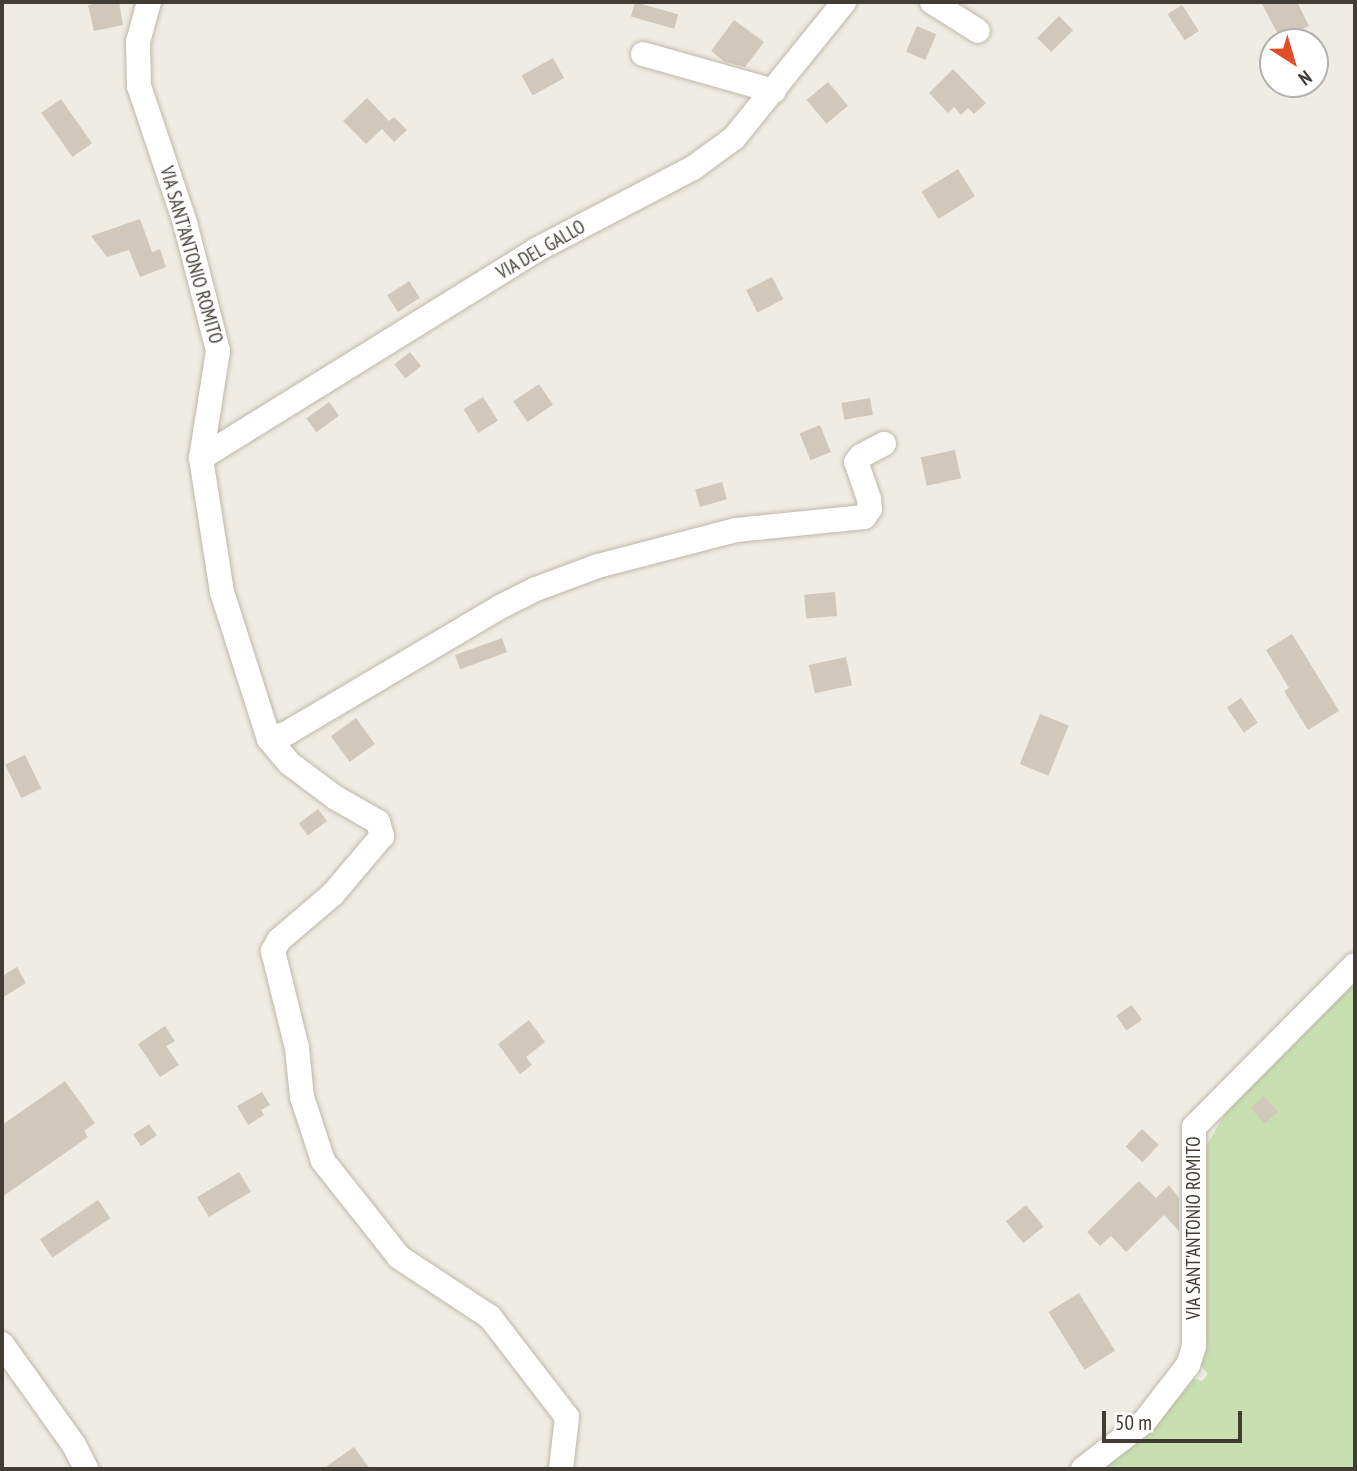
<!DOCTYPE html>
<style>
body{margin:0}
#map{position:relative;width:1357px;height:1471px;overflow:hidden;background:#efece3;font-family:"PT Sans Narrow",sans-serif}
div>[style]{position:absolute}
.green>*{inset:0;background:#c8e0b0}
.building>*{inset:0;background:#d0c8ba;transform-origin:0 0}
.roads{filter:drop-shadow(0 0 2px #bdb7aa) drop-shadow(0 0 2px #bdb7aa)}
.minor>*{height:24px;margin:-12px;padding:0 12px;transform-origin:12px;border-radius:12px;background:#fff}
span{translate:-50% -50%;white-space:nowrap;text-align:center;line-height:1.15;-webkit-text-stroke:5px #fff;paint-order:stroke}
.street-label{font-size:19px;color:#413c34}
.frame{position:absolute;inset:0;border:4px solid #413c34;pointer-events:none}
.north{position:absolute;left:1259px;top:28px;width:70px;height:70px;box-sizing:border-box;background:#fff;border:2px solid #b3b1ae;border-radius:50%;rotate:143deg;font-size:19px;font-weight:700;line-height:28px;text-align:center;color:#413c34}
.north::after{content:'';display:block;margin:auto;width:24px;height:32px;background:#e14d28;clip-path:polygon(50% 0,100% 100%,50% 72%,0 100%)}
.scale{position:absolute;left:1102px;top:1411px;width:140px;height:32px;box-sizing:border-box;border:4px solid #413c34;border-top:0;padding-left:9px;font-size:21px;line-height:24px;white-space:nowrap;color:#413c34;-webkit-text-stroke:5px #fff;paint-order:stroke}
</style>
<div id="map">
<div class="green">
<div style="clip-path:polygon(1355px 976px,1355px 1469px,1096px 1469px,1193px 1378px,1202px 1381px,1208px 1374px,1197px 1361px,1202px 1153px,1238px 1092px)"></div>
</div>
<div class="building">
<div style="clip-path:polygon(104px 2px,119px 2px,123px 25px,94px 31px,88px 5px)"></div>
<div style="left:635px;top:2px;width:45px;height:15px;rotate:16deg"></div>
<div style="clip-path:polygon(1261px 2px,1297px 2px,1309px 26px,1281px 40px)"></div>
<div style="left:1182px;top:5px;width:31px;height:17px;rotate:57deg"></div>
<div style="left:1059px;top:16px;width:20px;height:31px;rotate:45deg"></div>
<div style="clip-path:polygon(734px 20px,764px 42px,745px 67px,725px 62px,711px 51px)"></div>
<div style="left:917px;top:26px;width:21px;height:28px;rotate:23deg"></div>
<div style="left:553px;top:58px;width:23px;height:36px;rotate:61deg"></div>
<div style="clip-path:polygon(953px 69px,986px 103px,974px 114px,968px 108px,961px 115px,954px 107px,948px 113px,929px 93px)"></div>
<div style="left:828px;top:82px;width:31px;height:28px;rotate:50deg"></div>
<div style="clip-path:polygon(367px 98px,389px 121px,394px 117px,407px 130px,394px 142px,382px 129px,366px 144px,343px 121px)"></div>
<div style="left:61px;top:99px;width:54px;height:24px;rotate:55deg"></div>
<div style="left:958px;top:169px;width:32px;height:43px;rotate:58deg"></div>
<div style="clip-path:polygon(140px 219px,152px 252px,160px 249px,166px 267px,140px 277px,129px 250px,107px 257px,91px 236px)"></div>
<div style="left:772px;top:277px;width:25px;height:29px;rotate:63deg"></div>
<div style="left:409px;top:281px;width:20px;height:26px;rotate:57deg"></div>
<div style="left:410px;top:352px;width:18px;height:20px;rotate:52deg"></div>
<div style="left:539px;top:384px;width:25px;height:31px;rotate:56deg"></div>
<div style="left:483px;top:397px;width:28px;height:23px;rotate:58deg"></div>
<div style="left:870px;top:398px;width:17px;height:29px;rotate:80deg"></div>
<div style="left:329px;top:402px;width:17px;height:28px;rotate:54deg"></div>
<div style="left:820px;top:425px;width:29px;height:22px;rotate:68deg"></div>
<div style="left:955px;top:450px;width:29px;height:35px;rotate:78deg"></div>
<div style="left:722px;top:482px;width:18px;height:28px;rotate:74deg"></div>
<div style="left:835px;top:592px;width:24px;height:31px;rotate:85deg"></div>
<div style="clip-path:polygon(1292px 634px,1339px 711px,1308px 730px,1284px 691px,1289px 688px,1266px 650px)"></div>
<div style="left:502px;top:638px;width:15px;height:50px;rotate:70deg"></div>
<div style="left:846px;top:657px;width:29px;height:38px;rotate:78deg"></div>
<div style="left:1241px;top:698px;width:30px;height:17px;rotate:56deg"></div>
<div style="left:1040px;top:714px;width:31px;height:54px;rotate:22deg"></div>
<div style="left:356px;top:718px;width:32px;height:31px;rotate:54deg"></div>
<div style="left:25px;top:755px;width:37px;height:22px;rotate:64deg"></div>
<div style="left:318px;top:809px;width:15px;height:24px;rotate:53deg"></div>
<div style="clip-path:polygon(17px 967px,26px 983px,2px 998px,2px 976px)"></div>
<div style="left:1132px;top:1005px;width:18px;height:19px;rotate:56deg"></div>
<div style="clip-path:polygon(529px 1020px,545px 1042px,526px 1057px,532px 1065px,520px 1074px,498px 1044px)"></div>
<div style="clip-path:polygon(165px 1026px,175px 1041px,166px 1046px,179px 1065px,160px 1077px,138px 1044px)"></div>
<div style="clip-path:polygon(65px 1081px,95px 1123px,84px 1131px,88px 1137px,2px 1197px,2px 1125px)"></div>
<div style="clip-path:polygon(262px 1092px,270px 1105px,261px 1110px,264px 1115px,248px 1125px,237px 1106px)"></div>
<div style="left:1264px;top:1096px;width:21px;height:18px;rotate:49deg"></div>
<div style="left:149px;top:1124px;width:14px;height:19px;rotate:56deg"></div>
<div style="left:1142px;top:1129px;width:23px;height:24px;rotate:43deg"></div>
<div style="left:239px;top:1172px;width:23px;height:49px;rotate:59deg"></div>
<div style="clip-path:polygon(1139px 1181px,1156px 1198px,1169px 1185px,1179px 1198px,1179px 1231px,1164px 1215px,1126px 1252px,1111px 1236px,1100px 1246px,1087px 1232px)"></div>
<div style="left:98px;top:1200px;width:22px;height:70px;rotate:56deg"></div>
<div style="left:1026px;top:1205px;width:28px;height:26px;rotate:51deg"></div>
<div style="left:1079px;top:1293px;width:68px;height:36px;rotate:58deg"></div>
<div style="clip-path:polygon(354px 1447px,370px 1469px,323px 1469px)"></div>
</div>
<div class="roads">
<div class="minor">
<div style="left:149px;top:2px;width:41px;rotate:105.4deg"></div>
<div style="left:138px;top:42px;width:44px;rotate:88.7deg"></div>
<div style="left:139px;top:86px;width:145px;rotate:71.4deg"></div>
<div style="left:185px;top:223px;width:132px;rotate:75.5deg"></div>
<div style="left:218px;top:351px;width:108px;rotate:99deg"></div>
<div style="left:201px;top:458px;width:136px;rotate:81.1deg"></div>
<div style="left:222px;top:592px;width:154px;rotate:72.3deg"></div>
<div style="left:269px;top:739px;width:31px;rotate:50deg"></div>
<div style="left:289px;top:763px;width:59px;rotate:36.7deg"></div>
<div style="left:336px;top:798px;width:48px;rotate:29.7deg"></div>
<div style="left:378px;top:822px;width:15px;rotate:74deg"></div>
<div style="left:382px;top:836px;width:76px;rotate:130.2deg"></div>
<div style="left:333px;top:894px;width:71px;rotate:139.6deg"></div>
<div style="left:279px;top:940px;width:13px;rotate:119deg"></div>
<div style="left:273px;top:951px;width:100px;rotate:76.1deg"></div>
<div style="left:297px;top:1048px;width:49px;rotate:84.2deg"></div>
<div style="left:302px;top:1097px;width:67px;rotate:71.8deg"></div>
<div style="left:323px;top:1161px;width:122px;rotate:51.6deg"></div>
<div style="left:399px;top:1257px;width:109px;rotate:33.4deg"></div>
<div style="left:490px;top:1317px;width:126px;rotate:52.4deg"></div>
<div style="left:567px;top:1417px;width:52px;rotate:96.6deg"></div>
<div style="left:932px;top:2px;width:54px;rotate:32.2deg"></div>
<div style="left:643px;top:54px;width:136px;rotate:15.8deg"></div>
<div style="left:201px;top:458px;width:394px;rotate:-31.8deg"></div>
<div style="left:536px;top:250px;width:177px;rotate:-27.6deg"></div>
<div style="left:693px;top:168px;width:51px;rotate:-36.2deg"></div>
<div style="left:734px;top:138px;width:175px;rotate:-51deg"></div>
<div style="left:269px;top:739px;width:19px;rotate:-18deg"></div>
<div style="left:287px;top:733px;width:247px;rotate:-30.6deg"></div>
<div style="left:500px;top:607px;width:40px;rotate:-26.6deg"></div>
<div style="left:536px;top:589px;width:66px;rotate:-20.4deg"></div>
<div style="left:598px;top:566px;width:143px;rotate:-14.6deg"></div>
<div style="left:736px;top:530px;width:129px;rotate:-5.8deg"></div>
<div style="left:864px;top:517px;width:10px;rotate:-53deg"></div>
<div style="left:870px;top:509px;width:10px;rotate:-96deg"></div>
<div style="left:869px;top:499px;width:39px;rotate:-109deg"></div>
<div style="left:856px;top:462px;width:8px;rotate:-50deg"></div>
<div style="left:861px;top:456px;width:26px;rotate:-28deg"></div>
<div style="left:2px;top:1344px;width:124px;rotate:54.5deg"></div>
<div style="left:74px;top:1445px;width:27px;rotate:63deg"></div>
<div style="left:1083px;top:1469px;width:77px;rotate:-37.6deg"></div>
<div style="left:1144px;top:1422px;width:72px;rotate:-52.3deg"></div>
<div style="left:1188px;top:1365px;width:20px;rotate:-72deg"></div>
<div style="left:1194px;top:1346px;width:219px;rotate:-90deg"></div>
<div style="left:1194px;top:1127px;width:228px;rotate:-45.2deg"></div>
</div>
</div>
<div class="street-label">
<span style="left:541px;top:250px;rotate:-30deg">VIA DEL GALLO</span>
<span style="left:191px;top:255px;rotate:74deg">VIA SANT'ANTONIO ROMITO</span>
<span style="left:1194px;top:1228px;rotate:-90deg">VIA SANT'ANTONIO ROMITO</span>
</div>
<div class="frame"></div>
<div class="north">N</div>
<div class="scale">50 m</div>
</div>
